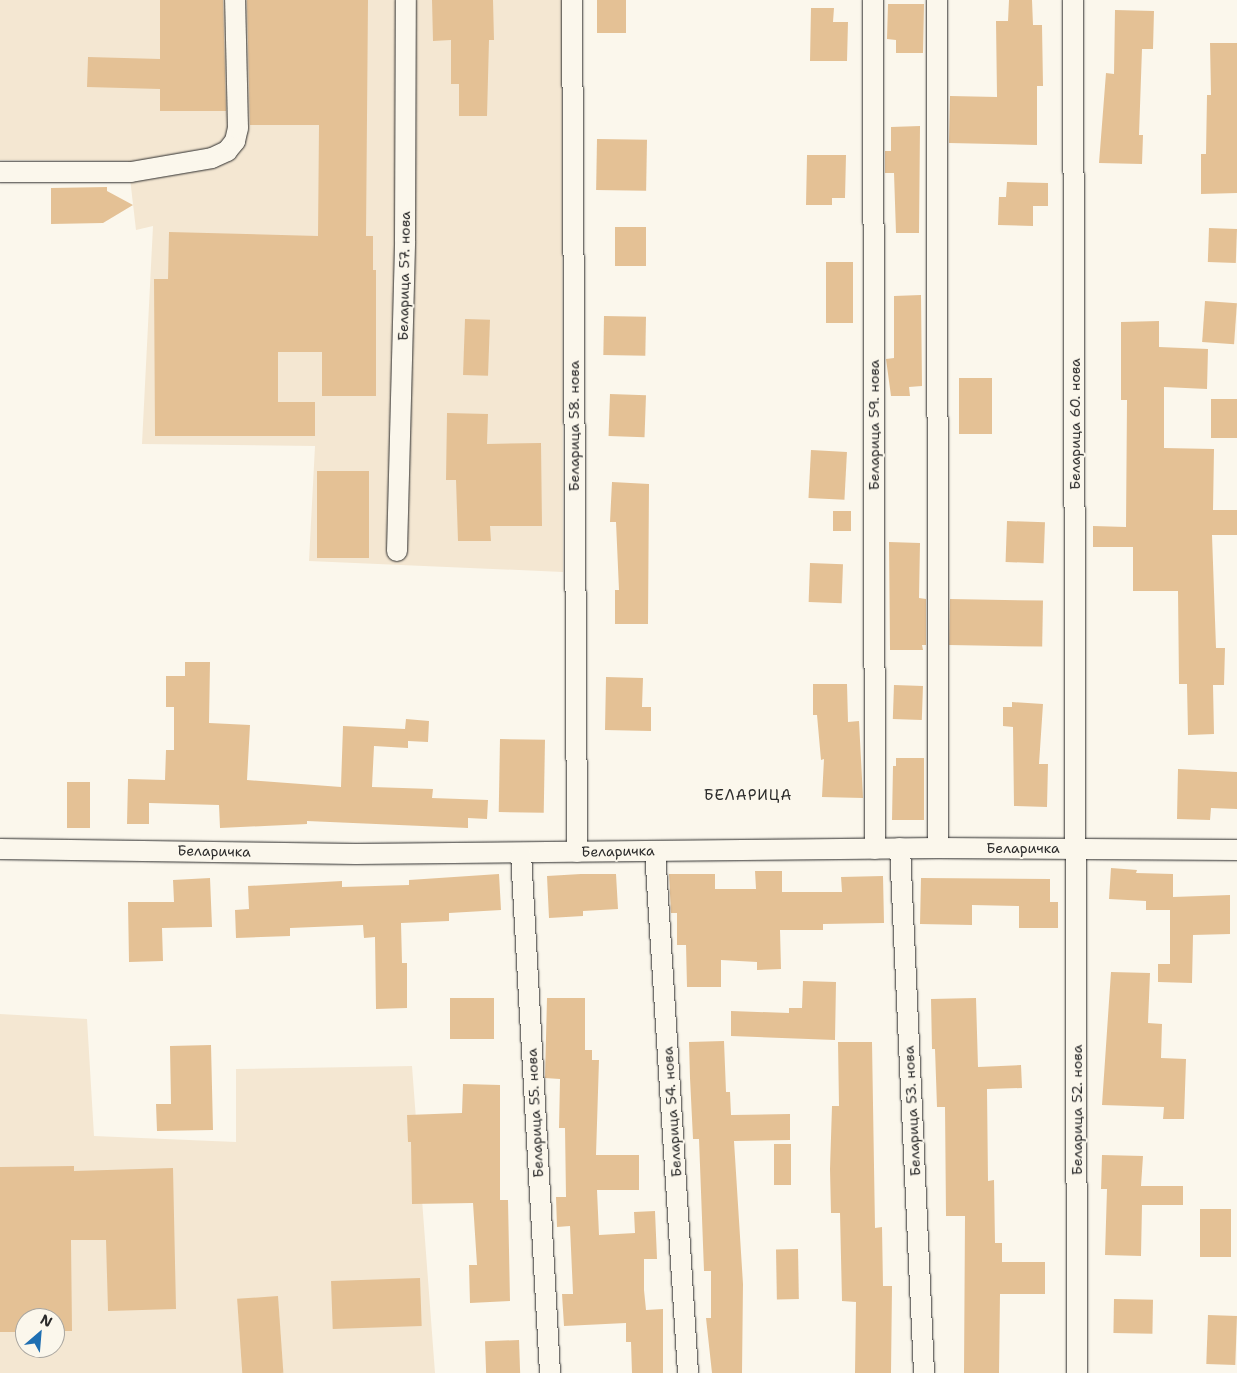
<!DOCTYPE html>
<meta charset="utf-8">
<style>
body{margin:0}
#map{position:relative;width:1237px;height:1373px;overflow:hidden;background:#fbf7ec;font-family:"Shantell Sans",sans-serif}
div>[style]{position:absolute}
.built>*{inset:0;background:#f4e7d2}
.building>*{inset:0;background:#e4c195;transform-origin:0 0}
.roads{filter:drop-shadow(0 0 1px #2b2b2b) drop-shadow(0 0 1px #2b2b2b)}
.minor>*{height:20px;margin:-10px;padding:0 10px;transform-origin:10px;border-radius:10px;background:#fbf7ec}
span{translate:-50% -50%;white-space:nowrap;text-align:center;line-height:1.15;-webkit-text-stroke:4px #fbf7ec;paint-order:stroke}
.street-label{font-size:14px;color:#2b2b2b}
.neighbourhood-label{font-size:15px;color:#2b2b2b;letter-spacing:1px}
.north{position:absolute;left:15px;top:1308px;width:50px;height:50px;box-sizing:border-box;background:#fbf7ec;border:1px solid #a8a59f;border-radius:50%;rotate:27deg;font-size:14px;font-weight:700;line-height:20px;text-align:center;color:#2b2b2b}
.north::after{content:'';display:block;margin:auto;width:18px;height:22px;background:#1f6fb2;clip-path:polygon(50% 0,100% 100%,50% 72%,0 100%)}
</style>
<div id="map">
<div class="built">
<div style="clip-path:polygon(0 0,562px 0,563px 572px,309px 561px,315px 446px,142px 444px,153px 226px,136px 230px,128px 161px,0 160px)"></div>
<div style="clip-path:polygon(evenodd,0 1014px,87px 1019px,94px 1136px,236px 1142px,236px 1069px,412px 1066px,435px 1373px,0 1373px,0 1014px,25px 1318px,55px 1318px,55px 1348px,25px 1348px,25px 1318px)"></div>
</div>
<div class="building">
<div style="clip-path:polygon(160px 0,223px 0,226px 111px,160px 111px,160px 89px,87px 87px,88px 57px,160px 59px)"></div>
<div style="clip-path:polygon(247px 0,368px 0,366px 236px,373px 236px,373px 270px,376px 270px,376px 396px,322px 396px,322px 352px,278px 352px,278px 402px,315px 402px,315px 436px,155px 436px,154px 279px,168px 279px,169px 232px,318px 236px,319px 125px,250px 125px)"></div>
<div style="clip-path:polygon(432px 0,493px 0,494px 40px,489px 40px,487px 116px,459px 116px,459px 84px,451px 84px,451px 40px,433px 41px)"></div>
<div style="left:597px;top:0;width:29px;height:33px"></div>
<div style="clip-path:polygon(1009px 0,1032px 0,1033px 25px,1042px 25px,1043px 86px,1037px 86px,1037px 145px,949px 143px,950px 96px,997px 97px,996px 21px,1008px 21px)"></div>
<div style="clip-path:polygon(888px 4px,924px 4px,923px 53px,896px 53px,896px 40px,887px 39px)"></div>
<div style="clip-path:polygon(811px 8px,834px 8px,833px 22px,848px 22px,847px 61px,810px 61px)"></div>
<div style="clip-path:polygon(1115px 10px,1154px 11px,1153px 49px,1142px 49px,1139px 135px,1143px 135px,1142px 164px,1099px 163px,1106px 73px,1114px 74px)"></div>
<div style="clip-path:polygon(1210px 43px,1237px 43px,1237px 193px,1201px 194px,1201px 154px,1206px 154px,1207px 95px,1211px 95px)"></div>
<div style="clip-path:polygon(920px 126px,919px 233px,896px 233px,894px 173px,885px 173px,885px 151px,891px 151px,891px 127px)"></div>
<div style="left:597px;top:139px;width:50px;height:51px;rotate:1deg"></div>
<div style="clip-path:polygon(807px 155px,846px 155px,845px 198px,832px 198px,832px 205px,806px 205px)"></div>
<div style="clip-path:polygon(1007px 182px,1048px 183px,1048px 206px,1033px 206px,1033px 226px,998px 225px,999px 197px,1006px 197px)"></div>
<div style="clip-path:polygon(107px 187px,107px 191px,133px 205px,103px 223px,51px 224px,51px 188px)"></div>
<div style="left:615px;top:227px;width:31px;height:39px"></div>
<div style="left:1209px;top:228px;width:28px;height:34px;rotate:2deg"></div>
<div style="left:826px;top:262px;width:27px;height:61px"></div>
<div style="clip-path:polygon(921px 295px,922px 386px,909px 387px,910px 396px,891px 396px,886px 359px,894px 358px,894px 296px)"></div>
<div style="left:1205px;top:301px;width:32px;height:41px;rotate:4deg"></div>
<div style="left:604px;top:316px;width:42px;height:39px;rotate:1deg"></div>
<div style="left:465px;top:319px;width:25px;height:56px;rotate:2deg"></div>
<div style="clip-path:polygon(1159px 321px,1159px 347px,1208px 349px,1207px 389px,1164px 387px,1164px 448px,1214px 449px,1213px 510px,1237px 510px,1237px 535px,1212px 535px,1216px 648px,1225px 648px,1224px 685px,1213px 685px,1214px 734px,1188px 735px,1187px 684px,1179px 684px,1178px 591px,1133px 591px,1133px 547px,1093px 547px,1093px 526px,1126px 527px,1127px 400px,1121px 400px,1121px 322px)"></div>
<div style="left:959px;top:378px;width:33px;height:56px"></div>
<div style="left:610px;top:394px;width:36px;height:42px;rotate:2deg"></div>
<div style="left:1211px;top:399px;width:26px;height:39px"></div>
<div style="clip-path:polygon(447px 413px,488px 414px,487px 444px,541px 443px,542px 526px,490px 526px,491px 541px,458px 541px,456px 480px,446px 480px)"></div>
<div style="left:811px;top:450px;width:36px;height:48px;rotate:3deg"></div>
<div style="left:317px;top:471px;width:52px;height:87px"></div>
<div style="clip-path:polygon(612px 482px,649px 484px,648px 624px,615px 624px,615px 590px,619px 590px,616px 522px,610px 522px)"></div>
<div style="left:833px;top:511px;width:18px;height:20px"></div>
<div style="left:1007px;top:521px;width:38px;height:41px;rotate:2deg"></div>
<div style="clip-path:polygon(889px 542px,920px 543px,919px 598px,926px 599px,926px 645px,922px 645px,923px 650px,890px 650px)"></div>
<div style="left:810px;top:563px;width:33px;height:39px;rotate:2deg"></div>
<div style="left:950px;top:599px;width:93px;height:46px;rotate:1deg"></div>
<div style="clip-path:polygon(185px 662px,210px 662px,209px 723px,250px 725px,247px 780px,341px 787px,343px 726px,405px 729px,406px 719px,429px 721px,428px 742px,408px 741px,408px 748px,374px 746px,372px 787px,433px 789px,432px 798px,488px 800px,487px 819px,468px 818px,468px 828px,307px 821px,307px 824px,220px 828px,219px 805px,149px 803px,149px 824px,127px 824px,128px 779px,165px 780px,166px 750px,174px 750px,174px 707px,166px 707px,166px 676px,185px 676px)"></div>
<div style="clip-path:polygon(606px 677px,643px 678px,642px 707px,651px 707px,651px 731px,605px 730px)"></div>
<div style="clip-path:polygon(813px 684px,847px 684px,848px 722px,859px 721px,863px 798px,822px 797px,824px 759px,821px 760px,817px 715px,813px 715px)"></div>
<div style="left:894px;top:685px;width:29px;height:34px;rotate:2deg"></div>
<div style="clip-path:polygon(1012px 702px,1043px 704px,1039px 764px,1048px 764px,1047px 807px,1014px 806px,1013px 727px,1003px 726px,1003px 707px,1012px 707px)"></div>
<div style="left:500px;top:739px;width:45px;height:73px;rotate:1deg"></div>
<div style="clip-path:polygon(896px 758px,924px 758px,924px 820px,892px 820px,893px 766px,896px 766px)"></div>
<div style="clip-path:polygon(1178px 769px,1237px 772px,1237px 809px,1211px 808px,1210px 820px,1177px 819px)"></div>
<div style="left:67px;top:782px;width:23px;height:46px"></div>
<div style="clip-path:polygon(1111px 868px,1137px 870px,1136px 873px,1173px 874px,1173px 897px,1230px 895px,1230px 934px,1193px 935px,1192px 983px,1158px 982px,1158px 964px,1170px 964px,1170px 910px,1146px 910px,1146px 901px,1109px 899px)"></div>
<div style="clip-path:polygon(755px 871px,782px 871px,782px 892px,842px 892px,841px 877px,883px 876px,884px 923px,823px 924px,823px 930px,780px 930px,781px 969px,757px 970px,757px 962px,721px 960px,721px 987px,687px 987px,686px 945px,677px 945px,677px 913px,671px 913px,669px 874px,715px 874px,715px 889px,756px 889px)"></div>
<div style="clip-path:polygon(499px 874px,501px 910px,449px 913px,449px 921px,401px 923px,402px 963px,407px 963px,407px 1008px,376px 1009px,375px 937px,364px 938px,363px 925px,290px 928px,290px 936px,236px 938px,235px 910px,249px 909px,248px 886px,342px 881px,342px 887px,409px 885px,409px 880px)"></div>
<div style="clip-path:polygon(581px 874px,616px 874px,618px 909px,583px 911px,583px 916px,549px 918px,547px 876px)"></div>
<div style="clip-path:polygon(210px 878px,212px 927px,162px 928px,163px 961px,129px 962px,128px 902px,174px 902px,173px 880px)"></div>
<div style="clip-path:polygon(921px 878px,1050px 879px,1050px 902px,1058px 902px,1058px 928px,1019px 928px,1019px 906px,972px 905px,972px 925px,920px 924px)"></div>
<div style="clip-path:polygon(1111px 972px,1150px 973px,1148px 1023px,1162px 1024px,1161px 1058px,1186px 1059px,1184px 1119px,1163px 1119px,1164px 1107px,1102px 1105px)"></div>
<div style="clip-path:polygon(803px 981px,836px 982px,835px 1040px,731px 1036px,731px 1011px,789px 1013px,789px 1008px,802px 1008px)"></div>
<div style="left:494px;top:998px;width:41px;height:44px;rotate:90deg"></div>
<div style="clip-path:polygon(547px 998px,585px 998px,585px 1050px,592px 1050px,592px 1060px,599px 1060px,596px 1155px,639px 1155px,639px 1190px,597px 1190px,599px 1235px,635px 1233px,634px 1212px,655px 1211px,657px 1259px,644px 1259px,644px 1290px,646px 1310px,663px 1309px,663px 1373px,632px 1373px,631px 1342px,626px 1342px,626px 1323px,564px 1326px,562px 1294px,573px 1294px,570px 1226px,557px 1227px,556px 1197px,566px 1197px,565px 1128px,559px 1128px,560px 1079px,545px 1078px)"></div>
<div style="clip-path:polygon(976px 998px,978px 1067px,1021px 1065px,1022px 1088px,987px 1089px,988px 1181px,994px 1180px,995px 1243px,1002px 1243px,1002px 1262px,1045px 1262px,1045px 1294px,1000px 1294px,999px 1373px,964px 1373px,965px 1216px,946px 1216px,945px 1107px,937px 1107px,935px 1049px,932px 1049px,931px 999px)"></div>
<div style="clip-path:polygon(724px 1041px,726px 1092px,730px 1092px,731px 1115px,790px 1114px,790px 1140px,734px 1141px,743px 1284px,742px 1373px,712px 1373px,706px 1318px,711px 1318px,711px 1271px,704px 1271px,699px 1139px,693px 1139px,690px 1078px,689px 1042px)"></div>
<div style="clip-path:polygon(838px 1042px,872px 1042px,875px 1228px,882px 1227px,883px 1286px,892px 1286px,891px 1373px,855px 1373px,856px 1302px,842px 1301px,840px 1213px,831px 1213px,830px 1169px,832px 1106px,839px 1106px)"></div>
<div style="clip-path:polygon(211px 1045px,213px 1130px,157px 1131px,156px 1104px,171px 1104px,170px 1046px)"></div>
<div style="clip-path:polygon(463px 1084px,500px 1085px,500px 1200px,508px 1200px,510px 1301px,470px 1303px,469px 1265px,477px 1265px,473px 1203px,412px 1204px,411px 1142px,408px 1142px,407px 1115px,462px 1113px)"></div>
<div style="left:774px;top:1144px;width:17px;height:41px"></div>
<div style="clip-path:polygon(1102px 1155px,1143px 1156px,1141px 1186px,1183px 1186px,1183px 1205px,1142px 1205px,1141px 1256px,1105px 1255px,1107px 1189px,1101px 1189px)"></div>
<div style="clip-path:polygon(74px 1166px,74px 1171px,173px 1168px,176px 1309px,108px 1311px,106px 1240px,71px 1240px,72px 1331px,55px 1331px,55px 1318px,25px 1318px,25px 1332px,0 1332px,0 1167px)"></div>
<div style="left:1200px;top:1209px;width:31px;height:48px"></div>
<div style="left:798px;top:1249px;width:50px;height:22px;rotate:89deg"></div>
<div style="left:420px;top:1278px;width:48px;height:89px;rotate:88deg"></div>
<div style="left:278px;top:1296px;width:77px;height:41px;rotate:86deg"></div>
<div style="left:1114px;top:1299px;width:39px;height:34px;rotate:1deg"></div>
<div style="left:1208px;top:1315px;width:29px;height:49px;rotate:2deg"></div>
<div style="left:519px;top:1340px;width:33px;height:34px;rotate:88deg"></div>
</div>
<div class="roads">
<div class="minor">
<div style="left:572px;top:0;width:852px;rotate:89.66deg"></div>
<div style="left:873px;top:0;width:849px;rotate:89.87deg"></div>
<div style="left:937px;top:0;width:848px;rotate:89.93deg"></div>
<div style="left:1073px;top:0;width:1373px;rotate:89.83deg"></div>
<div style="left:0;top:172px;width:131px"></div>
<div style="left:131px;top:172px;width:82px;rotate:-9.8deg"></div>
<div style="left:212px;top:158px;width:17px;rotate:-25deg"></div>
<div style="left:227px;top:151px;width:13px;rotate:-51deg"></div>
<div style="left:235px;top:141px;width:13px;rotate:-77deg"></div>
<div style="left:238px;top:128px;width:128px;rotate:-91.3deg"></div>
<div style="left:397px;top:551px;width:310px;rotate:-88.5deg"></div>
<div style="left:405px;top:241px;width:241px;rotate:-89.8deg"></div>
<div style="left:900px;top:848px;width:526px;rotate:87.38deg"></div>
<div style="left:0;top:849px;width:356px;rotate:0.8deg"></div>
<div style="left:356px;top:854px;width:582px;rotate:-0.59deg"></div>
<div style="left:938px;top:848px;width:299px;rotate:0.4deg"></div>
<div style="left:655px;top:851px;width:523px;rotate:86.38deg"></div>
<div style="left:521px;top:854px;width:520px;rotate:86.8deg"></div>
</div>
</div>
<div class="street-label">
<span style="left:404px;top:276px;rotate:-89deg">Беларица 57. нова</span>
<span style="left:1075px;top:424px;rotate:-90deg">Беларица 60. нова</span>
<span style="left:874px;top:425px;rotate:-90deg">Беларица 59. нова</span>
<span style="left:574px;top:426px;rotate:-90deg">Беларица 58. нова</span>
<span style="left:1023px;top:848px">Беларичка</span>
<span style="left:214px;top:851px;rotate:1deg">Беларичка</span>
<span style="left:618px;top:851px;rotate:-1deg">Беларичка</span>
<span style="left:1077px;top:1110px;rotate:-90deg">Беларица 52. нова</span>
<span style="left:912px;top:1111px;rotate:-93deg">Беларица 53. нова</span>
<span style="left:672px;top:1112px;rotate:-94deg">Беларица 54. нова</span>
<span style="left:535px;top:1113px;rotate:-93deg">Беларица 55. нова</span>
</div>
<div class="neighbourhood-label">
<span style="left:748px;top:796px">БЕЛАРИЦА</span>
</div>
<div class="north">N</div>
</div>
